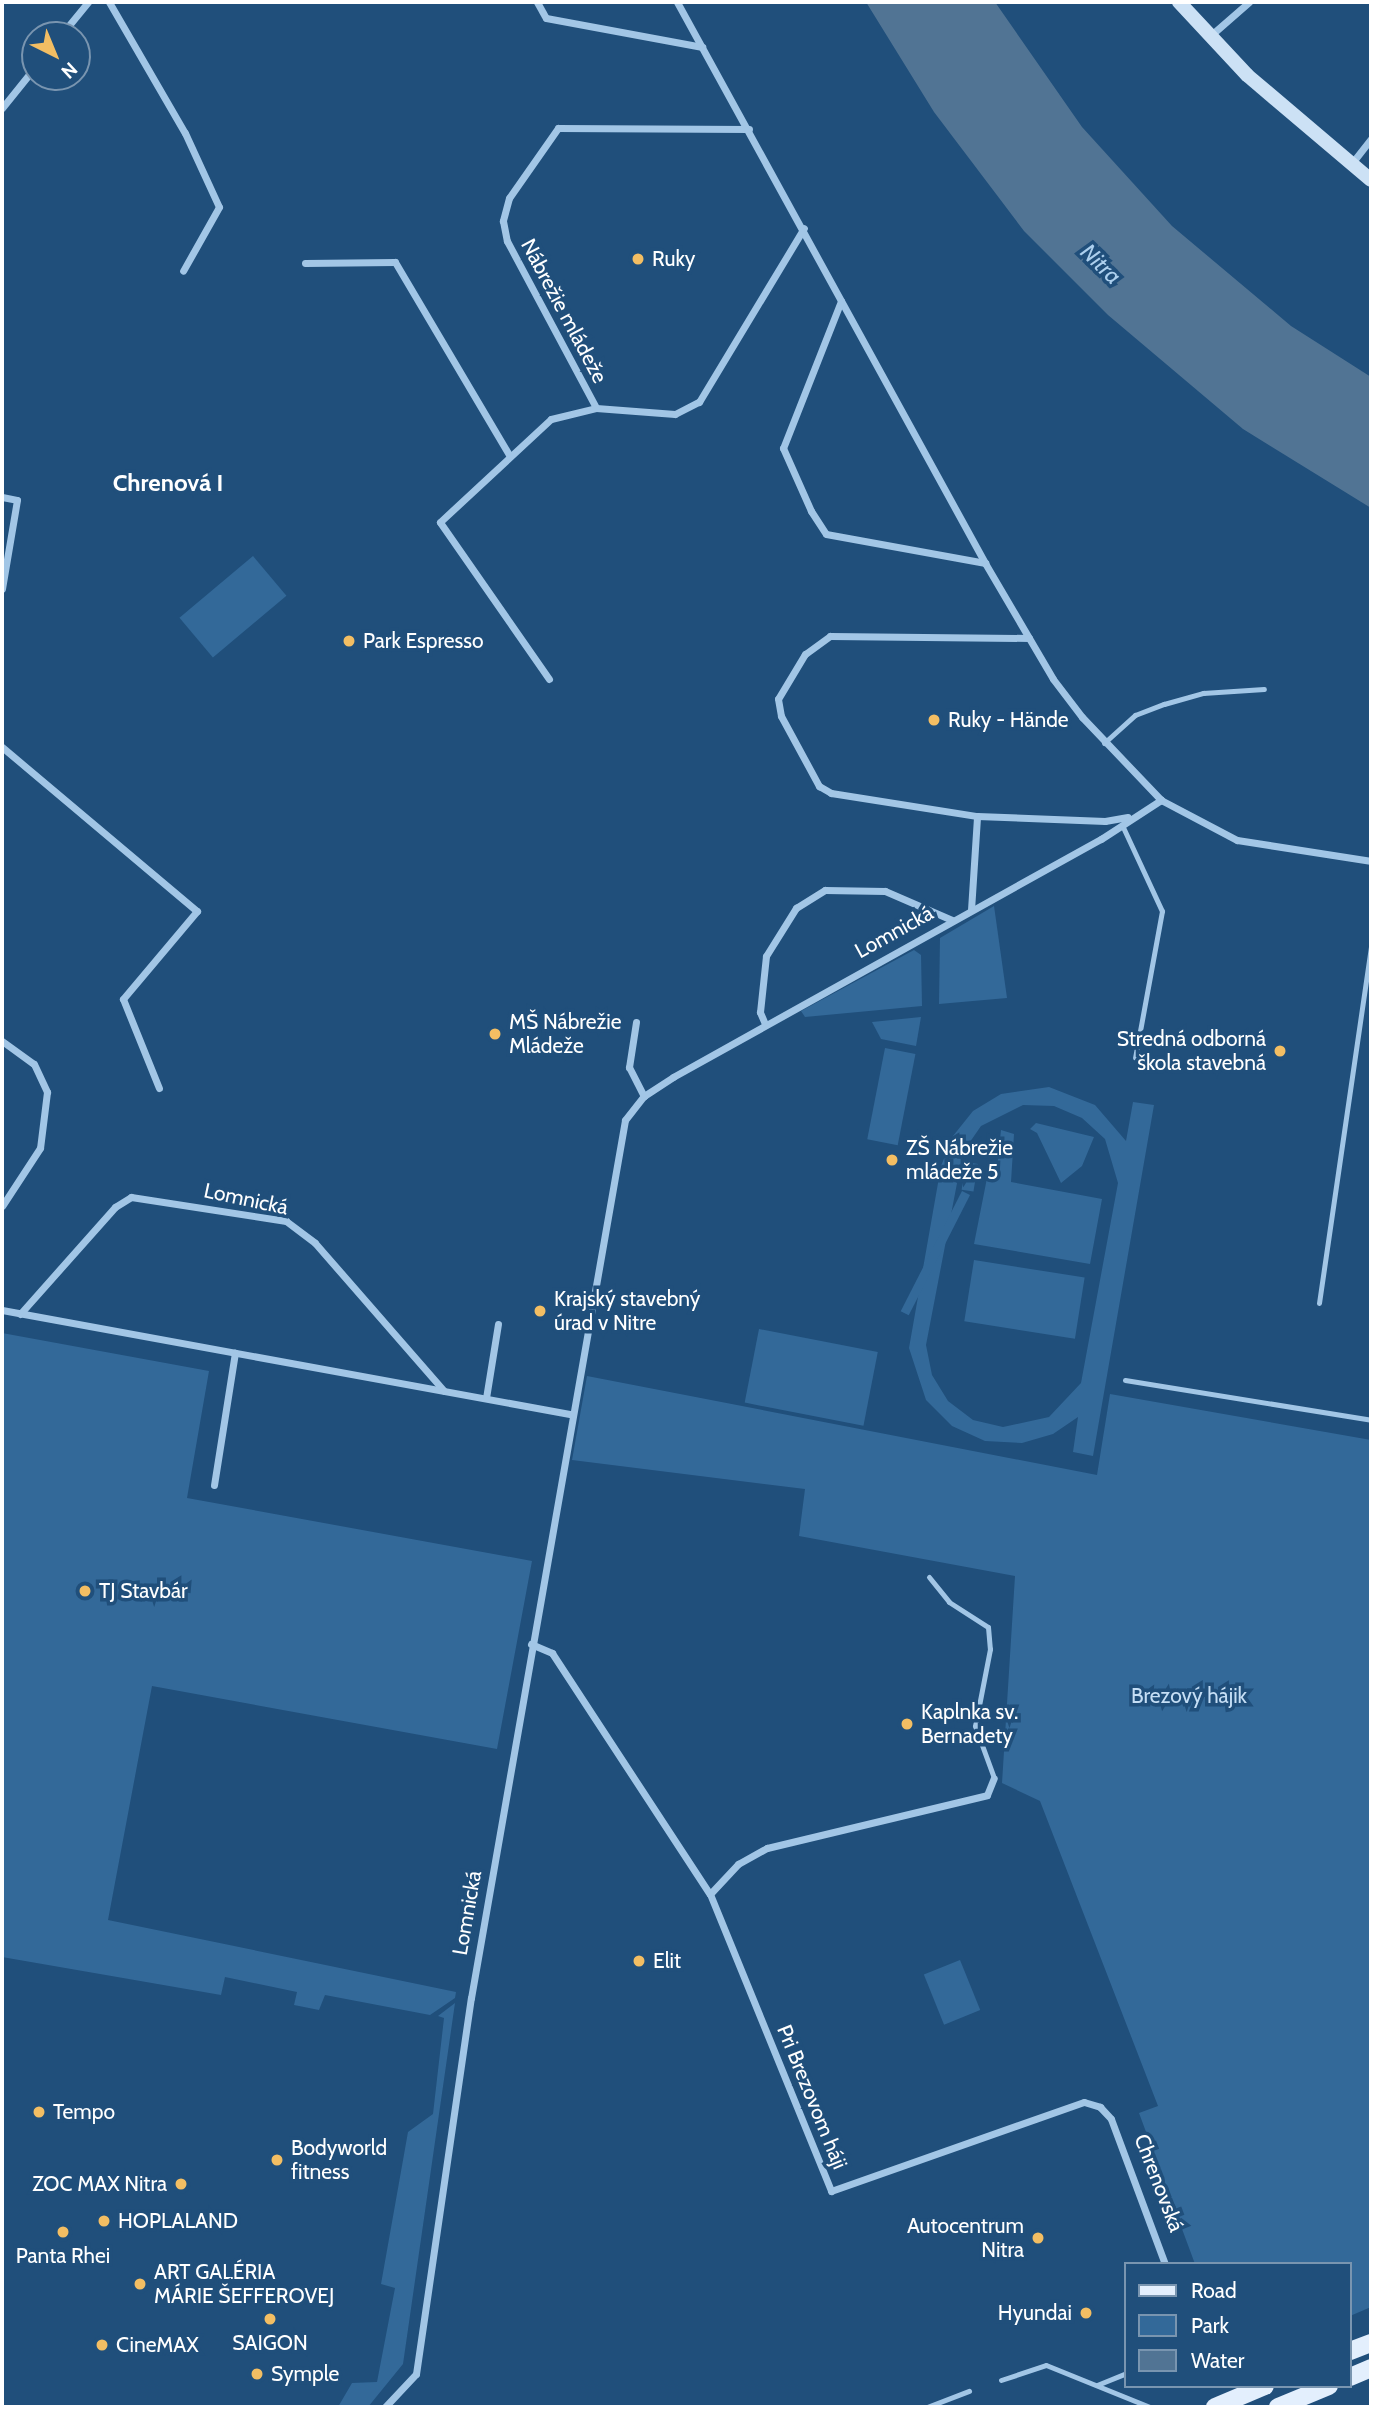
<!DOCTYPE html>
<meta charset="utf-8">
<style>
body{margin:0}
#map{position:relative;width:1373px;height:2409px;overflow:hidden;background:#204f7b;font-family:Cabin,sans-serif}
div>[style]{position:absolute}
.green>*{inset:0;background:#336999;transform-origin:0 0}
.water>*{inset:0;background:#517494}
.lane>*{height:5px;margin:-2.5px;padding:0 2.5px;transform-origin:2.5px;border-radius:2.5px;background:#a2c6e6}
.street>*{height:7px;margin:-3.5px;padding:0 3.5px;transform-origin:3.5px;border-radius:3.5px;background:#a2c6e6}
.secondary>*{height:14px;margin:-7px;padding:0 7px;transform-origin:7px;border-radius:7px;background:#cce1f5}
.primary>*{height:18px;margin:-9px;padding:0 9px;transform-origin:9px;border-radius:9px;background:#e3effd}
.dots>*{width:19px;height:19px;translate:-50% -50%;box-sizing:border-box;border:4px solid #204f7b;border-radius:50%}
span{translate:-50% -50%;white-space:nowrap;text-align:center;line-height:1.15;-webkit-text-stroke:7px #204f7b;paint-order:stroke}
.poi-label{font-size:21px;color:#fff}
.left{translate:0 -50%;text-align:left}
.right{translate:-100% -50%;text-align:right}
.street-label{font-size:21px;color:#fff}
.park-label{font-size:21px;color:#c5def5}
.water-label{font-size:23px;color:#add0ee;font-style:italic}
.quarter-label{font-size:24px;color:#fff;font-weight:700}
.frame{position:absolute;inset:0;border:4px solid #fff;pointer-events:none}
.legend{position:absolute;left:1124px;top:2262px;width:228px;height:126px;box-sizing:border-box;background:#204f7b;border:2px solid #7995b0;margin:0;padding:9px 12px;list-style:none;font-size:21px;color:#fff}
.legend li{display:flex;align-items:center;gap:14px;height:35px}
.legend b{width:35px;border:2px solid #7995b0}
.north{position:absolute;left:21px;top:21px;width:70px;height:70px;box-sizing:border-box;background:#204f7b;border:2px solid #7995b0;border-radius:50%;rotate:137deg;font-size:19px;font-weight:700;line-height:28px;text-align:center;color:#fff}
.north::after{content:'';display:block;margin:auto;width:24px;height:32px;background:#f3be63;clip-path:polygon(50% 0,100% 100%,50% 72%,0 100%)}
</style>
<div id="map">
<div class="green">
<div style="left:253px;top:556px;width:52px;height:96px;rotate:50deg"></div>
<div style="clip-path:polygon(994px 906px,1007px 998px,939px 1004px,940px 938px)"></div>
<div style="clip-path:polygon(914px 950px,921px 955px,922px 1006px,805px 1017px,801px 1011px)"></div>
<div style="clip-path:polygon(921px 1017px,916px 1046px,881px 1039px,872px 1022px)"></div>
<div style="left:885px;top:1048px;width:31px;height:93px;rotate:11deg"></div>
<div style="clip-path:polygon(evenodd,1049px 1087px,1095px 1105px,1126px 1141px,1133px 1102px,1154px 1105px,1093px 1456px,1073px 1452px,1078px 1417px,1053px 1434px,1022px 1443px,985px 1441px,952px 1426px,926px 1400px,909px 1348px,941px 1166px,953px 1136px,973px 1111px,1001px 1094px,1049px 1087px,1023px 1105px,1054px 1106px,1082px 1118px,1105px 1139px,1118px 1183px,1081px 1383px,1049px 1417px,1003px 1427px,973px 1420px,948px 1401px,932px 1375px,926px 1345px,963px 1152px,981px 1126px,1023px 1105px)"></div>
<div style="clip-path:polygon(1036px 1123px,1094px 1137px,1082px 1166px,1061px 1183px,1037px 1133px,1030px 1129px)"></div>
<div style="clip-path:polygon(1001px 1130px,1014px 1134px,1011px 1182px,1102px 1199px,1090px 1264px,974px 1244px,987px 1178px,996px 1178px)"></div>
<div style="left:966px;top:1162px;width:12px;height:28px;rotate:9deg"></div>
<div style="left:962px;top:1191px;width:9px;height:135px;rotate:27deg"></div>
<div style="left:974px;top:1260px;width:112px;height:62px;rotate:9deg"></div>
<div style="left:759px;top:1329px;width:121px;height:75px;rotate:11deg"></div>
<div style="clip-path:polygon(2px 1333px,209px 1371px,187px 1498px,532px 1561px,497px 1749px,152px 1686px,108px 1920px,456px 1992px,455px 1998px,430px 2015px,325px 1995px,319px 2010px,294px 2005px,297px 1992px,225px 1977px,221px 1995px,2px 1957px)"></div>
<div style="clip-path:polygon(587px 1376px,1097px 1475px,1110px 1394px,1371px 1440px,1371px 2307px,1350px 2316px,1350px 2264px,1195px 2264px,1139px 2113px,1158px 2106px,1040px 1801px,1002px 1783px,1015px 1576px,799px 1536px,805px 1489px,572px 1460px)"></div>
<div style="left:960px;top:1960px;width:54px;height:39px;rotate:68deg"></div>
<div style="clip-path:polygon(455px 2003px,403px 2364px,368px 2407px,338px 2407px,352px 2383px,377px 2382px,395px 2288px,381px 2284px,408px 2132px,433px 2114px,444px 2018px,438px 2016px)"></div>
</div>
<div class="water">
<div style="clip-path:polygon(866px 2px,995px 2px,1082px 127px,1172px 226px,1291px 326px,1371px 377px,1371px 508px,1243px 429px,1108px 315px,1024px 231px,934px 112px)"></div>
</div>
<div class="lane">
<div style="left:1104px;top:743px;width:42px;rotate:-42.1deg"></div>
<div style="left:1135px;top:715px;width:31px;rotate:-21deg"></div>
<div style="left:1164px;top:704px;width:41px;rotate:-15.8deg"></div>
<div style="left:1203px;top:693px;width:61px;rotate:-3.8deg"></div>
<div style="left:1122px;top:825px;width:95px;rotate:65.1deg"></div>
<div style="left:1162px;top:911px;width:149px;rotate:100.4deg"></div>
<div style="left:1319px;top:1303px;width:361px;rotate:-81.7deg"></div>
<div style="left:1125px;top:1380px;width:249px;rotate:9.2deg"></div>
<div style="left:929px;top:1577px;width:32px;rotate:51deg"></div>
<div style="left:949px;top:1602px;width:46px;rotate:32.7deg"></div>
<div style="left:988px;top:1627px;width:22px;rotate:85deg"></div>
<div style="left:990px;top:1649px;width:78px;rotate:101deg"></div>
<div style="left:975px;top:1726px;width:55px;rotate:69.9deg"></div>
<div style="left:1001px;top:2380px;width:47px;rotate:-18.4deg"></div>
<div style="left:1046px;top:2365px;width:112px;rotate:22deg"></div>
<div style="left:1097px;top:2385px;width:31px;rotate:-22deg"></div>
<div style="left:927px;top:2407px;width:45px;rotate:-20.9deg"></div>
</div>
<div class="street">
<div style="left:109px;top:2px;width:151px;rotate:59.9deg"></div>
<div style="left:185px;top:133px;width:81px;rotate:65.3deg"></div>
<div style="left:219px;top:207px;width:73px;rotate:119.4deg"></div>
<div style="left:537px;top:2px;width:18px;rotate:61deg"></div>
<div style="left:546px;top:18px;width:159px;rotate:10.5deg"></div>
<div style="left:677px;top:2px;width:640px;rotate:61.23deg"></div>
<div style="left:985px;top:563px;width:134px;rotate:59.6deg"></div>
<div style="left:1053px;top:679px;width:48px;rotate:52.7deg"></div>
<div style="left:1082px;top:717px;width:115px;rotate:46.4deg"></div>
<div style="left:1161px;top:800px;width:86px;rotate:27.8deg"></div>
<div style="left:1237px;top:840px;width:136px;rotate:8.9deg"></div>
<div style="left:61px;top:35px;width:43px;rotate:-50.7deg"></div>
<div style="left:1210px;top:36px;width:52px;rotate:-41.1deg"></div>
<div style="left:2px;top:108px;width:53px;rotate:-51.2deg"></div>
<div style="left:749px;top:129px;width:191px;rotate:-179.7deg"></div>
<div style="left:558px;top:128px;width:85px;rotate:125deg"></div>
<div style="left:509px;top:198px;width:24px;rotate:105deg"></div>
<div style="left:503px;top:221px;width:20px;rotate:79deg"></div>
<div style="left:507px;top:241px;width:189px;rotate:61.9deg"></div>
<div style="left:596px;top:408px;width:79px;rotate:4.3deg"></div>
<div style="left:675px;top:414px;width:27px;rotate:-27deg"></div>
<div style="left:699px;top:402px;width:203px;rotate:-58.9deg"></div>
<div style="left:1352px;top:163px;width:31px;rotate:-52deg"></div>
<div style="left:305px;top:263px;width:90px;rotate:-0.6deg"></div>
<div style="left:395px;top:262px;width:224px;rotate:59.4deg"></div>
<div style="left:841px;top:301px;width:158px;rotate:111.5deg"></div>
<div style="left:783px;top:448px;width:69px;rotate:66deg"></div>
<div style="left:811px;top:511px;width:27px;rotate:57deg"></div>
<div style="left:826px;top:534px;width:162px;rotate:10.3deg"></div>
<div style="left:2px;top:497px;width:15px;rotate:11deg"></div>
<div style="left:17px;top:500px;width:90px;rotate:99.6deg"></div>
<div style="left:1029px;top:638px;width:199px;rotate:-179.4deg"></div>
<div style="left:830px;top:636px;width:31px;rotate:144deg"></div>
<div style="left:805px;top:654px;width:52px;rotate:121deg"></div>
<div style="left:778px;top:699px;width:17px;rotate:80deg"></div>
<div style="left:781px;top:716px;width:80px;rotate:61.5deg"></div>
<div style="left:819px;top:786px;width:14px;rotate:30deg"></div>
<div style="left:831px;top:793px;width:148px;rotate:9deg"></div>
<div style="left:977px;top:816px;width:128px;rotate:2.2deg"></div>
<div style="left:1105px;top:821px;width:23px;rotate:-10deg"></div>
<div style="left:549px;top:679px;width:191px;rotate:-124.8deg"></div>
<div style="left:440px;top:522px;width:151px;rotate:-42.9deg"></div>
<div style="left:551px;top:419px;width:46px;rotate:-13.7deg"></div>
<div style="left:2px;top:747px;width:255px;rotate:40.1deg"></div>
<div style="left:197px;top:911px;width:115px;rotate:130.1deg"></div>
<div style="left:123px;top:999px;width:96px;rotate:68deg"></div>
<div style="left:971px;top:910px;width:94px;rotate:-86.3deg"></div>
<div style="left:636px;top:1022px;width:46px;rotate:98.8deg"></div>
<div style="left:629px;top:1067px;width:33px;rotate:63deg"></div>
<div style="left:765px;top:1024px;width:13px;rotate:-113deg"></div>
<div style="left:760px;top:1012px;width:56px;rotate:-83.9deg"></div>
<div style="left:766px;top:956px;width:57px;rotate:-58deg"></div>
<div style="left:796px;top:908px;width:34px;rotate:-32deg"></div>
<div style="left:825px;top:890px;width:60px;rotate:1deg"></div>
<div style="left:885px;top:891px;width:73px;rotate:23.4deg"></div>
<div style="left:2px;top:1041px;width:39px;rotate:36deg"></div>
<div style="left:34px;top:1064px;width:31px;rotate:65deg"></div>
<div style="left:47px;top:1092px;width:56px;rotate:97.1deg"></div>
<div style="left:40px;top:1148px;width:69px;rotate:123.2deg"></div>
<div style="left:2px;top:1310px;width:577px;rotate:10.38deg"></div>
<div style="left:20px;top:1314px;width:143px;rotate:-48.4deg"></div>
<div style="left:115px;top:1207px;width:19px;rotate:-32deg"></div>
<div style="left:131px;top:1197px;width:157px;rotate:8.8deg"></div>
<div style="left:286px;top:1221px;width:36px;rotate:37deg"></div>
<div style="left:315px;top:1243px;width:196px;rotate:48.9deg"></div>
<div style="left:486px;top:1398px;width:75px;rotate:-80.8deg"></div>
<div style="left:214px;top:1485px;width:134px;rotate:-81deg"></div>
<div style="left:531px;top:1644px;width:23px;rotate:23deg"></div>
<div style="left:552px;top:1653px;width:288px;rotate:56.8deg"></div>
<div style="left:710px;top:1894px;width:41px;rotate:-47deg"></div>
<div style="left:738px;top:1864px;width:33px;rotate:-29deg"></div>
<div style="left:767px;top:1848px;width:226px;rotate:-13.5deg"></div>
<div style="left:987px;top:1795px;width:18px;rotate:-68deg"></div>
<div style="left:710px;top:1894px;width:321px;rotate:67.8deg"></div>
<div style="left:831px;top:2191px;width:268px;rotate:-19.4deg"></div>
<div style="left:1084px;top:2102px;width:17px;rotate:17deg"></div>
<div style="left:1100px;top:2107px;width:16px;rotate:47deg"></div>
<div style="left:1111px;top:2119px;width:155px;rotate:69.6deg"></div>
<div style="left:385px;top:2407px;width:45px;rotate:-46.8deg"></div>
<div style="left:416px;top:2374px;width:380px;rotate:-81.7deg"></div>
<div style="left:471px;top:1998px;width:891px;rotate:-80.05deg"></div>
<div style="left:625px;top:1120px;width:31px;rotate:-52deg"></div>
<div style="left:644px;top:1096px;width:35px;rotate:-33deg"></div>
<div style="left:673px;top:1077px;width:490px;rotate:-29.1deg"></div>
<div style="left:1101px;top:839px;width:72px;rotate:-33deg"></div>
</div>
<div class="secondary">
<div style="left:1179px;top:2px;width:100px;rotate:47deg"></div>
<div style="left:1247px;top:75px;width:162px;rotate:40.3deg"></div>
</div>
<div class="primary">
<div style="left:1350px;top:2351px;width:22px;rotate:-21deg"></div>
<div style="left:1350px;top:2377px;width:23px;rotate:-23deg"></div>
<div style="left:1215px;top:2407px;width:54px;rotate:-22.8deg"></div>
<div style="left:1278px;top:2407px;width:55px;rotate:-22.4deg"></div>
</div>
<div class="dots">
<div style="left:638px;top:259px;background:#f3be63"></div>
<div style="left:349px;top:641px;background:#f3be63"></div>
<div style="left:934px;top:720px;background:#f3be63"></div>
<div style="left:495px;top:1034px;background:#f3be63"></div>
<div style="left:1280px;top:1051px;background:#f3be63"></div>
<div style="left:892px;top:1160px;background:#f3be63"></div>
<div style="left:540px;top:1311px;background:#f3be63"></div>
<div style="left:85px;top:1591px;background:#f3be63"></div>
<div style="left:907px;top:1724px;background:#f3be63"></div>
<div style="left:639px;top:1961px;background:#f3be63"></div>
<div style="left:39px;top:2112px;background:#f3be63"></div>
<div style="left:277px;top:2160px;background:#f3be63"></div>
<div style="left:181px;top:2184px;background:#f3be63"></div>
<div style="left:104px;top:2221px;background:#f3be63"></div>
<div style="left:63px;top:2232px;background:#f3be63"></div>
<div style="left:1038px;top:2238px;background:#f3be63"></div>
<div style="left:140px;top:2284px;background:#f3be63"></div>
<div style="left:1086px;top:2313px;background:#f3be63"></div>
<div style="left:270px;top:2319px;background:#f3be63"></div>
<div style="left:102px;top:2345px;background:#f3be63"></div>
<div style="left:257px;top:2374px;background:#f3be63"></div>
</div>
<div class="poi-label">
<span class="left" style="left:652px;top:259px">Ruky</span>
<span class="left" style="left:363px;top:641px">Park Espresso</span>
<span class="left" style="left:948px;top:720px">Ruky - Hände</span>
<span class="left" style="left:509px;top:1034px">MŠ Nábrežie<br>Mládeže</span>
<span class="right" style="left:1266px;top:1051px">Stredná odborná<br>škola stavebná</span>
<span class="left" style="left:906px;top:1160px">ZŠ Nábrežie<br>mládeže 5</span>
<span class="left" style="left:554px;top:1311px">Krajský stavebný<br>úrad v Nitre</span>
<span class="left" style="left:99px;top:1591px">TJ Stavbár</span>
<span class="left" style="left:921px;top:1724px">Kaplnka sv.<br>Bernadety</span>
<span class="left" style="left:653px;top:1961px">Elit</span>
<span class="left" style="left:53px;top:2112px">Tempo</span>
<span class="left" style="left:291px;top:2160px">Bodyworld<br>fitness</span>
<span class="right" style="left:167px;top:2184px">ZOC MAX Nitra</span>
<span class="left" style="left:118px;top:2221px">HOPLALAND</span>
<span class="right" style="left:1024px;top:2238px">Autocentrum<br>Nitra</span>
<span style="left:63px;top:2256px">Panta Rhei</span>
<span class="left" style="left:154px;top:2284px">ART GALÉRIA<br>MÁRIE ŠEFFEROVEJ</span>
<span class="right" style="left:1072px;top:2313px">Hyundai</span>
<span style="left:270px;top:2343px">SAIGON</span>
<span class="left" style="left:116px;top:2345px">CineMAX</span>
<span class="left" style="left:271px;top:2374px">Symple</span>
</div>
<div class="street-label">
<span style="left:564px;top:311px;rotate:62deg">Nábrežie mládeže</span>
<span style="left:894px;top:932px;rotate:-29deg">Lomnická</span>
<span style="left:246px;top:1199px;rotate:12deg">Lomnická</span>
<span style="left:467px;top:1913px;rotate:-80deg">Lomnická</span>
<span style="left:812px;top:2097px;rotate:68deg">Pri Brezovom háji</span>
<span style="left:1159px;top:2183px;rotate:69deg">Chrenovská</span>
</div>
<div class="park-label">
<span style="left:1189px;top:1696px">Brezový hájik</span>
</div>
<div class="water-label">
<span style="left:1101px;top:264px;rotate:44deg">Nitra</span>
</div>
<div class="quarter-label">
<span style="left:168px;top:483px">Chrenová I</span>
</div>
<div class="frame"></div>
<ul class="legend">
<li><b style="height:9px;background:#e3effd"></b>Road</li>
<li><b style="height:19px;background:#336999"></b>Park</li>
<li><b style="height:19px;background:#517494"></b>Water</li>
</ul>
<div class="north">N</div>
</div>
